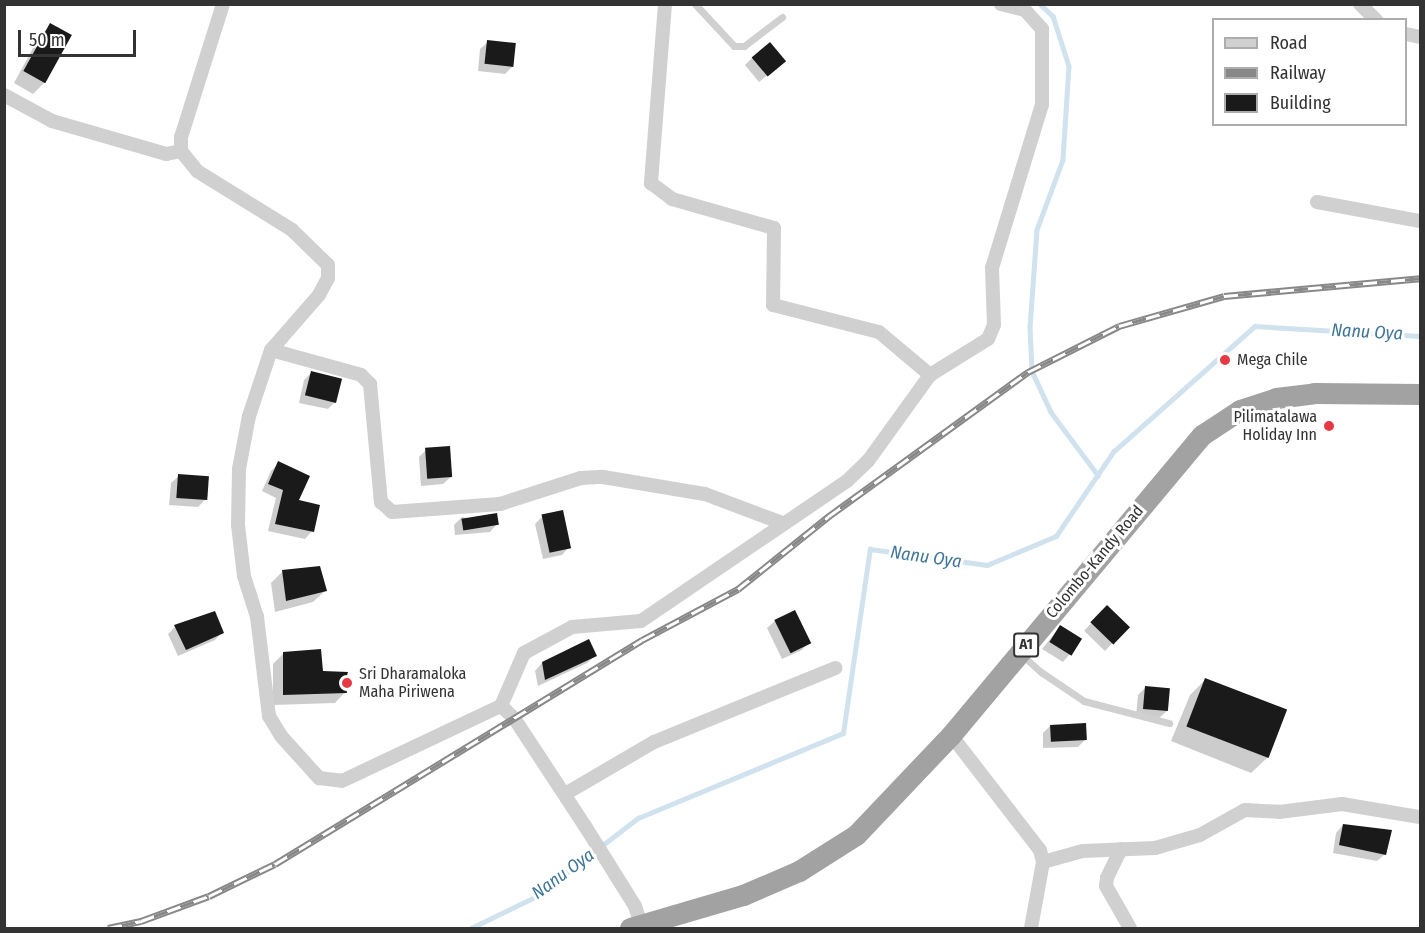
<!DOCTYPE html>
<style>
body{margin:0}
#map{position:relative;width:1425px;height:933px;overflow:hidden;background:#fff;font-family:"Fira Sans Condensed",sans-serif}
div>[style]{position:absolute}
.shadow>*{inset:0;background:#0003;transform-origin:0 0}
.stream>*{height:4.5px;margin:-2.25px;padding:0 2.25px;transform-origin:2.25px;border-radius:2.25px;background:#cfe2ee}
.building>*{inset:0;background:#1a1a1a;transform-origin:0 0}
.service>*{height:7px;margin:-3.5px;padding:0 3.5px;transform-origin:3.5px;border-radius:3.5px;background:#d0d0d0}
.minor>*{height:14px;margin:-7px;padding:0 7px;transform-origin:7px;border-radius:7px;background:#d0d0d0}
.trunk>*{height:21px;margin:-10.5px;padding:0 10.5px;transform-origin:10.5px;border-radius:10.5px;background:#a2a2a2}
.rail>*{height:7px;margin-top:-3.5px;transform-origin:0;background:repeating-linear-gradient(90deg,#fff 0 14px,#888 0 28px);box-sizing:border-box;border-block:2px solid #888}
.dots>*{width:16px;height:16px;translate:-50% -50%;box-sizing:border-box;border:3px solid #fff;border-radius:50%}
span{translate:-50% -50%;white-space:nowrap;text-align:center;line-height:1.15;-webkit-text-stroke:6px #fff;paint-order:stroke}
.shield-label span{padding:2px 4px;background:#fff;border:2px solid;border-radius:4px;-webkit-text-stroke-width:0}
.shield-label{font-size:15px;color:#333;font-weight:700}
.poi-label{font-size:16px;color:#333}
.left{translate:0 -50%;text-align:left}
.right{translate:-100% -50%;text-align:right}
.street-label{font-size:16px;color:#333}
.water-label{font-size:18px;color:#3f7597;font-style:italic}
.frame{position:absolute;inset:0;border:6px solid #333;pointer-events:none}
.legend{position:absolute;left:1212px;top:18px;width:195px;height:108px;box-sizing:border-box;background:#fff;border:2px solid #adadad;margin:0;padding:8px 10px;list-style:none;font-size:18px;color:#333}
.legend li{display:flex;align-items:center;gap:12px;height:30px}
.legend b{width:30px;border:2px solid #adadad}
.scale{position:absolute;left:18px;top:30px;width:118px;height:27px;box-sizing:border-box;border:3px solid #333;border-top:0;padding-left:8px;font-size:18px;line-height:21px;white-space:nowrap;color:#333;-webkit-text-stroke:4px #fff;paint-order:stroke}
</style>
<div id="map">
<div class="shadow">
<div style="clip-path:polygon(51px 25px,45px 82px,33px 94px,14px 83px,39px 37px)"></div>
<div style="clip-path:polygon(488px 42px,512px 67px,505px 74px,478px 71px,480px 49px)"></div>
<div style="clip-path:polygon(752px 58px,776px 68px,759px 82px,745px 65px)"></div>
<div style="clip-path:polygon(312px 372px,336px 401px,328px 409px,299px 403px,304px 380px)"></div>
<div style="clip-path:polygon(426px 450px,451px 477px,443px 484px,421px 486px,419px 457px)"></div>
<div style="clip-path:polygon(279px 463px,312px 531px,305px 539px,268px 531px,276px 498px,262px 491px,271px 471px)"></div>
<div style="clip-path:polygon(179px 476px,206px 499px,198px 507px,169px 505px,171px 483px)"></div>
<div style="clip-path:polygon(543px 516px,569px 547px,562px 555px,543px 559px,535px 524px)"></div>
<div style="clip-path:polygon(462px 517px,497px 524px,490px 532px,455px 535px,454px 525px)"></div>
<div style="clip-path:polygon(282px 572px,325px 591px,313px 602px,275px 612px,271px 583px)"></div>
<div style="left:1107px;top:607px;width:29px;height:33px;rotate:44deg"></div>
<div style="clip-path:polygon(775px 621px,809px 642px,802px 650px,782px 659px,767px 628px)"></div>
<div style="clip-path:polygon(175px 627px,222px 632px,215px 640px,178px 656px,168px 634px)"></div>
<div style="clip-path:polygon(1060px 627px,1070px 654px,1063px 662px,1042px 649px)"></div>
<div style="clip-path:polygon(284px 653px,344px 682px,345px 692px,335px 703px,273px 705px,273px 664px)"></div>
<div style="clip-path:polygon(595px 656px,587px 663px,538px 686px,535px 671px,542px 663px)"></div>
<div style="clip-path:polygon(1205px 680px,1285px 711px,1267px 758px,1251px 773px,1171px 741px,1190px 695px)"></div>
<div style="clip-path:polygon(1146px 687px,1167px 711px,1159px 718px,1136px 716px,1138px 695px)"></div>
<div style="clip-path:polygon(1050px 726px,1085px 740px,1078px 747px,1043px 748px,1043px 733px)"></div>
<div style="clip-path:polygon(1343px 825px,1385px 854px,1377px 861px,1333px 853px,1336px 833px)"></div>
</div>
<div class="stream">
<div style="left:1040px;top:4px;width:18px;rotate:43deg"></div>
<div style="left:1053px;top:16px;width:52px;rotate:72.3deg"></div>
<div style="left:1069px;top:66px;width:94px;rotate:93.7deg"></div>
<div style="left:1063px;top:160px;width:75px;rotate:110.4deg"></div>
<div style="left:1037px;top:230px;width:97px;rotate:94.1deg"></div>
<div style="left:1030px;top:327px;width:44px;rotate:87.4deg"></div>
<div style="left:1032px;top:371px;width:45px;rotate:65.1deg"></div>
<div style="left:1051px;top:412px;width:79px;rotate:53.3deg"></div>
<div style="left:471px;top:928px;width:71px;rotate:-25.8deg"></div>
<div style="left:535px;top:897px;width:130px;rotate:-37.5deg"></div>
<div style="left:638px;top:818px;width:222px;rotate:-22.5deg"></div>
<div style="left:843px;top:733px;width:186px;rotate:-81.7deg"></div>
<div style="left:870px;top:549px;width:118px;rotate:7.8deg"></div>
<div style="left:987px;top:565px;width:75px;rotate:-22.8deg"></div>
<div style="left:1056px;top:536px;width:102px;rotate:-55.8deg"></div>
<div style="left:1113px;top:452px;width:190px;rotate:-41.6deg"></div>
<div style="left:1255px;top:326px;width:165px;rotate:3.5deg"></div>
</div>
<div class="building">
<div style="left:50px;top:23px;width:25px;height:55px;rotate:29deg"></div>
<div style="left:487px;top:40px;width:29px;height:24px;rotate:6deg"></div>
<div style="left:770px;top:42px;width:25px;height:24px;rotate:50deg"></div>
<div style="left:311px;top:371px;width:32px;height:25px;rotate:14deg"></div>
<div style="left:450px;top:446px;width:31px;height:25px;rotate:86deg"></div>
<div style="clip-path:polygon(278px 461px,310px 476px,299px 500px,320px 505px,314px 532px,275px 524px,283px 490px,268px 484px)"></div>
<div style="left:178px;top:474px;width:31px;height:24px;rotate:4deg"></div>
<div style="left:563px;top:510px;width:39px;height:22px;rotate:78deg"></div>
<div style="left:497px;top:513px;width:12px;height:36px;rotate:81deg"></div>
<div style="clip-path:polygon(320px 566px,327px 591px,286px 601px,282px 570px)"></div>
<div style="left:1107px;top:605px;width:32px;height:24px;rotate:44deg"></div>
<div style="left:795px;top:610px;width:37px;height:23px;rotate:64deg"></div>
<div style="clip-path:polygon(215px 611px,224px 633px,186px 650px,174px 625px)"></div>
<div style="left:1060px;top:625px;width:26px;height:20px;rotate:32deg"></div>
<div style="clip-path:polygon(589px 639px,597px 656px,545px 680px,542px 662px)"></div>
<div style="clip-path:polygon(321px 649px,323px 671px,348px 672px,345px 682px,347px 693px,283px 695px,283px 652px)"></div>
<div style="left:1205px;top:678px;width:88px;height:52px;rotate:21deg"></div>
<div style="left:1145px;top:686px;width:25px;height:23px;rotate:5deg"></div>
<div style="left:1086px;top:723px;width:17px;height:36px;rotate:87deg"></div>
<div style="clip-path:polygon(1343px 824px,1392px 830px,1386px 855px,1339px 845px)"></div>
</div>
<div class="service">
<div style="left:695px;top:4px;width:57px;rotate:47.1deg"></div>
<div style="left:734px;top:46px;width:10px"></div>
<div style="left:744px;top:46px;width:48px;rotate:-37.3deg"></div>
<div style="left:1022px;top:655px;width:25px;rotate:42deg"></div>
<div style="left:1041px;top:672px;width:52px;rotate:34deg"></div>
<div style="left:1084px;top:701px;width:88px;rotate:14.5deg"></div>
</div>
<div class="minor">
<div style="left:223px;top:4px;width:139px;rotate:107.5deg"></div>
<div style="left:181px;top:137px;width:14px;rotate:90deg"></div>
<div style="left:181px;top:151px;width:26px;rotate:51deg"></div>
<div style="left:197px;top:171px;width:112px;rotate:31.8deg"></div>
<div style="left:292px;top:230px;width:50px;rotate:44.2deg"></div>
<div style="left:328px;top:265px;width:13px;rotate:90deg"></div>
<div style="left:328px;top:278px;width:19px;rotate:118deg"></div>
<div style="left:319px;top:295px;width:73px;rotate:131.1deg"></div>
<div style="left:271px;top:350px;width:70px;rotate:108.4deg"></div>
<div style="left:249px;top:416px;width:54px;rotate:100.7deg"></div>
<div style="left:239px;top:469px;width:56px;rotate:91deg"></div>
<div style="left:238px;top:525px;width:51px;rotate:83.3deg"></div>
<div style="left:244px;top:576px;width:43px;rotate:72.4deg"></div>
<div style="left:257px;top:617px;width:100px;rotate:83.1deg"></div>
<div style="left:269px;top:716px;width:23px;rotate:59deg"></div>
<div style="left:281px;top:736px;width:57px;rotate:47.9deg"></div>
<div style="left:319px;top:778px;width:23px;rotate:7deg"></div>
<div style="left:342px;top:781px;width:176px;rotate:-25.3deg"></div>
<div style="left:501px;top:706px;width:18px;rotate:43deg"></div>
<div style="left:514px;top:718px;width:129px;rotate:56.7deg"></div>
<div style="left:585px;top:826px;width:94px;rotate:58deg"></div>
<div style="left:635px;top:906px;width:19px;rotate:72deg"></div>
<div style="left:665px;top:4px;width:180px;rotate:94.5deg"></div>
<div style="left:651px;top:183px;width:26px;rotate:37deg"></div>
<div style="left:672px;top:199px;width:106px;rotate:15.9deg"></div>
<div style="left:774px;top:228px;width:77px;rotate:90.7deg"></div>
<div style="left:773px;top:305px;width:109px;rotate:14.3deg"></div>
<div style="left:879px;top:332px;width:67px;rotate:40.1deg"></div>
<div style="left:1360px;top:4px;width:23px;rotate:45deg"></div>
<div style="left:1406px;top:34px;width:14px;rotate:12deg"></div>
<div style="left:4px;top:95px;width:55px;rotate:28.4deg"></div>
<div style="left:52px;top:121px;width:119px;rotate:16.1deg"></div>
<div style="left:166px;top:154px;width:15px;rotate:-11deg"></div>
<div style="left:1317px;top:202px;width:105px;rotate:10.5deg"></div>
<div style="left:271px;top:350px;width:93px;rotate:15.5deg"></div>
<div style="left:361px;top:375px;width:13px;rotate:45deg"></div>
<div style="left:370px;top:384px;width:119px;rotate:84.7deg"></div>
<div style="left:381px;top:502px;width:15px;rotate:42deg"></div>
<div style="left:392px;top:512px;width:108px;rotate:-4.2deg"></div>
<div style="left:500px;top:504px;width:85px;rotate:-17.8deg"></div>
<div style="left:581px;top:478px;width:22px;rotate:-3deg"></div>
<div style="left:603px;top:477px;width:103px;rotate:9.5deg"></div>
<div style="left:705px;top:494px;width:82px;rotate:20.6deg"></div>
<div style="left:501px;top:706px;width:58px;rotate:-66.5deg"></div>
<div style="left:524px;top:653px;width:55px;rotate:-28.4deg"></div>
<div style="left:572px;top:627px;width:69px;rotate:-5deg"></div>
<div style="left:641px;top:621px;width:249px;rotate:-34.2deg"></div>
<div style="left:847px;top:481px;width:29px;rotate:-44deg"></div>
<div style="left:868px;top:461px;width:106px;rotate:-54.2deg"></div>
<div style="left:930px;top:375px;width:68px;rotate:-31.8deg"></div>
<div style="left:988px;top:339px;width:15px;rotate:-67deg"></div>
<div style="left:994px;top:325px;width:57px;rotate:-92deg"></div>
<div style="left:992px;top:268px;width:171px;rotate:-73deg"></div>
<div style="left:1042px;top:104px;width:75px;rotate:-90deg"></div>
<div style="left:1042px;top:29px;width:25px;rotate:-132deg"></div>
<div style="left:1025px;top:10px;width:25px;rotate:-166deg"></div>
<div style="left:951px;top:735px;width:145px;rotate:52.3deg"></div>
<div style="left:1040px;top:850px;width:12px;rotate:76deg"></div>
<div style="left:1043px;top:862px;width:67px;rotate:100.3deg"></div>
<div style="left:565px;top:794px;width:103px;rotate:-30.3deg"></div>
<div style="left:654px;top:742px;width:196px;rotate:-22.2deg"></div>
<div style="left:1121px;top:849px;width:32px;rotate:116deg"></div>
<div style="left:1107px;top:878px;width:8px;rotate:97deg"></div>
<div style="left:1106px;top:886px;width:48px;rotate:60.3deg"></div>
<div style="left:1043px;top:862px;width:41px;rotate:-15.4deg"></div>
<div style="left:1083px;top:851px;width:72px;rotate:-2.4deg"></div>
<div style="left:1155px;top:848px;width:47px;rotate:-16.1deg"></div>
<div style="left:1200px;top:835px;width:51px;rotate:-29.1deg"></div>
<div style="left:1245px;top:810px;width:34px;rotate:3deg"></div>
<div style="left:1279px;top:812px;width:64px;rotate:-7.2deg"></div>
<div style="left:1342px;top:804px;width:79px;rotate:9.5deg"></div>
</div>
<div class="trunk">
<div style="left:630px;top:928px;width:118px;rotate:-16.3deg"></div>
<div style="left:743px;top:895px;width:61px;rotate:-23.2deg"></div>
<div style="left:799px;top:871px;width:67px;rotate:-32.3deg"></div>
<div style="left:856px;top:835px;width:138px;rotate:-46.5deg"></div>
<div style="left:951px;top:735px;width:391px;rotate:-50.1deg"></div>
<div style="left:1202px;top:435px;width:45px;rotate:-33.3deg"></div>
<div style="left:1240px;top:410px;width:38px;rotate:-18deg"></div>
<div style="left:1276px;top:398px;width:38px;rotate:-7deg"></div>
<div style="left:1314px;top:393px;width:106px;rotate:0.5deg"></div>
</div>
<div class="rail">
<div style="left:108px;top:928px;width:34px;rotate:-12deg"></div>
<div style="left:141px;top:921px;width:72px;rotate:-20.2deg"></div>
<div style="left:209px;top:896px;width:73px;rotate:-25.9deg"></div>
<div style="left:275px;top:864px;width:430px;rotate:-31.4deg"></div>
<div style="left:642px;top:640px;width:109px;rotate:-28deg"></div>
<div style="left:738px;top:589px;width:117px;rotate:-38.7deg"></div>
<div style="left:829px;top:516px;width:246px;rotate:-35.9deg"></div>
<div style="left:1028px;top:372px;width:102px;rotate:-26.8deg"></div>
<div style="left:1119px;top:326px;width:109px;rotate:-15.9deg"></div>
<div style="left:1224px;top:296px;width:197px;rotate:-5.2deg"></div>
</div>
<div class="dots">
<div style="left:1225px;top:360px;background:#e63946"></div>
<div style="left:1329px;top:426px;background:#e63946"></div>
<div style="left:347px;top:683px;background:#e63946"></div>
</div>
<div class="shield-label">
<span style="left:1026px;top:645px">A1</span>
</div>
<div class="poi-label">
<span class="left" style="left:1237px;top:360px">Mega Chile</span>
<span class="right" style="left:1317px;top:426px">Pilimatalawa<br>Holiday Inn</span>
<span class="left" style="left:359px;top:683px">Sri Dharamaloka<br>Maha Piriwena</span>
</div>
<div class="street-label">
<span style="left:1095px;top:562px;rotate:-50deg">Colombo-Kandy Road</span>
</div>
<div class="water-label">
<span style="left:1367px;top:332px;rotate:3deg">Nanu Oya</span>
<span style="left:926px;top:557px;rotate:8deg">Nanu Oya</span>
<span style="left:563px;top:874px;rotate:-36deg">Nanu Oya</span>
</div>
<div class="frame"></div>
<ul class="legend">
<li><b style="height:8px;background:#d0d0d0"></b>Road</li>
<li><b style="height:8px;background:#888"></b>Railway</li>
<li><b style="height:16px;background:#1a1a1a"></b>Building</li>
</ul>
<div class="scale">50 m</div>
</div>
